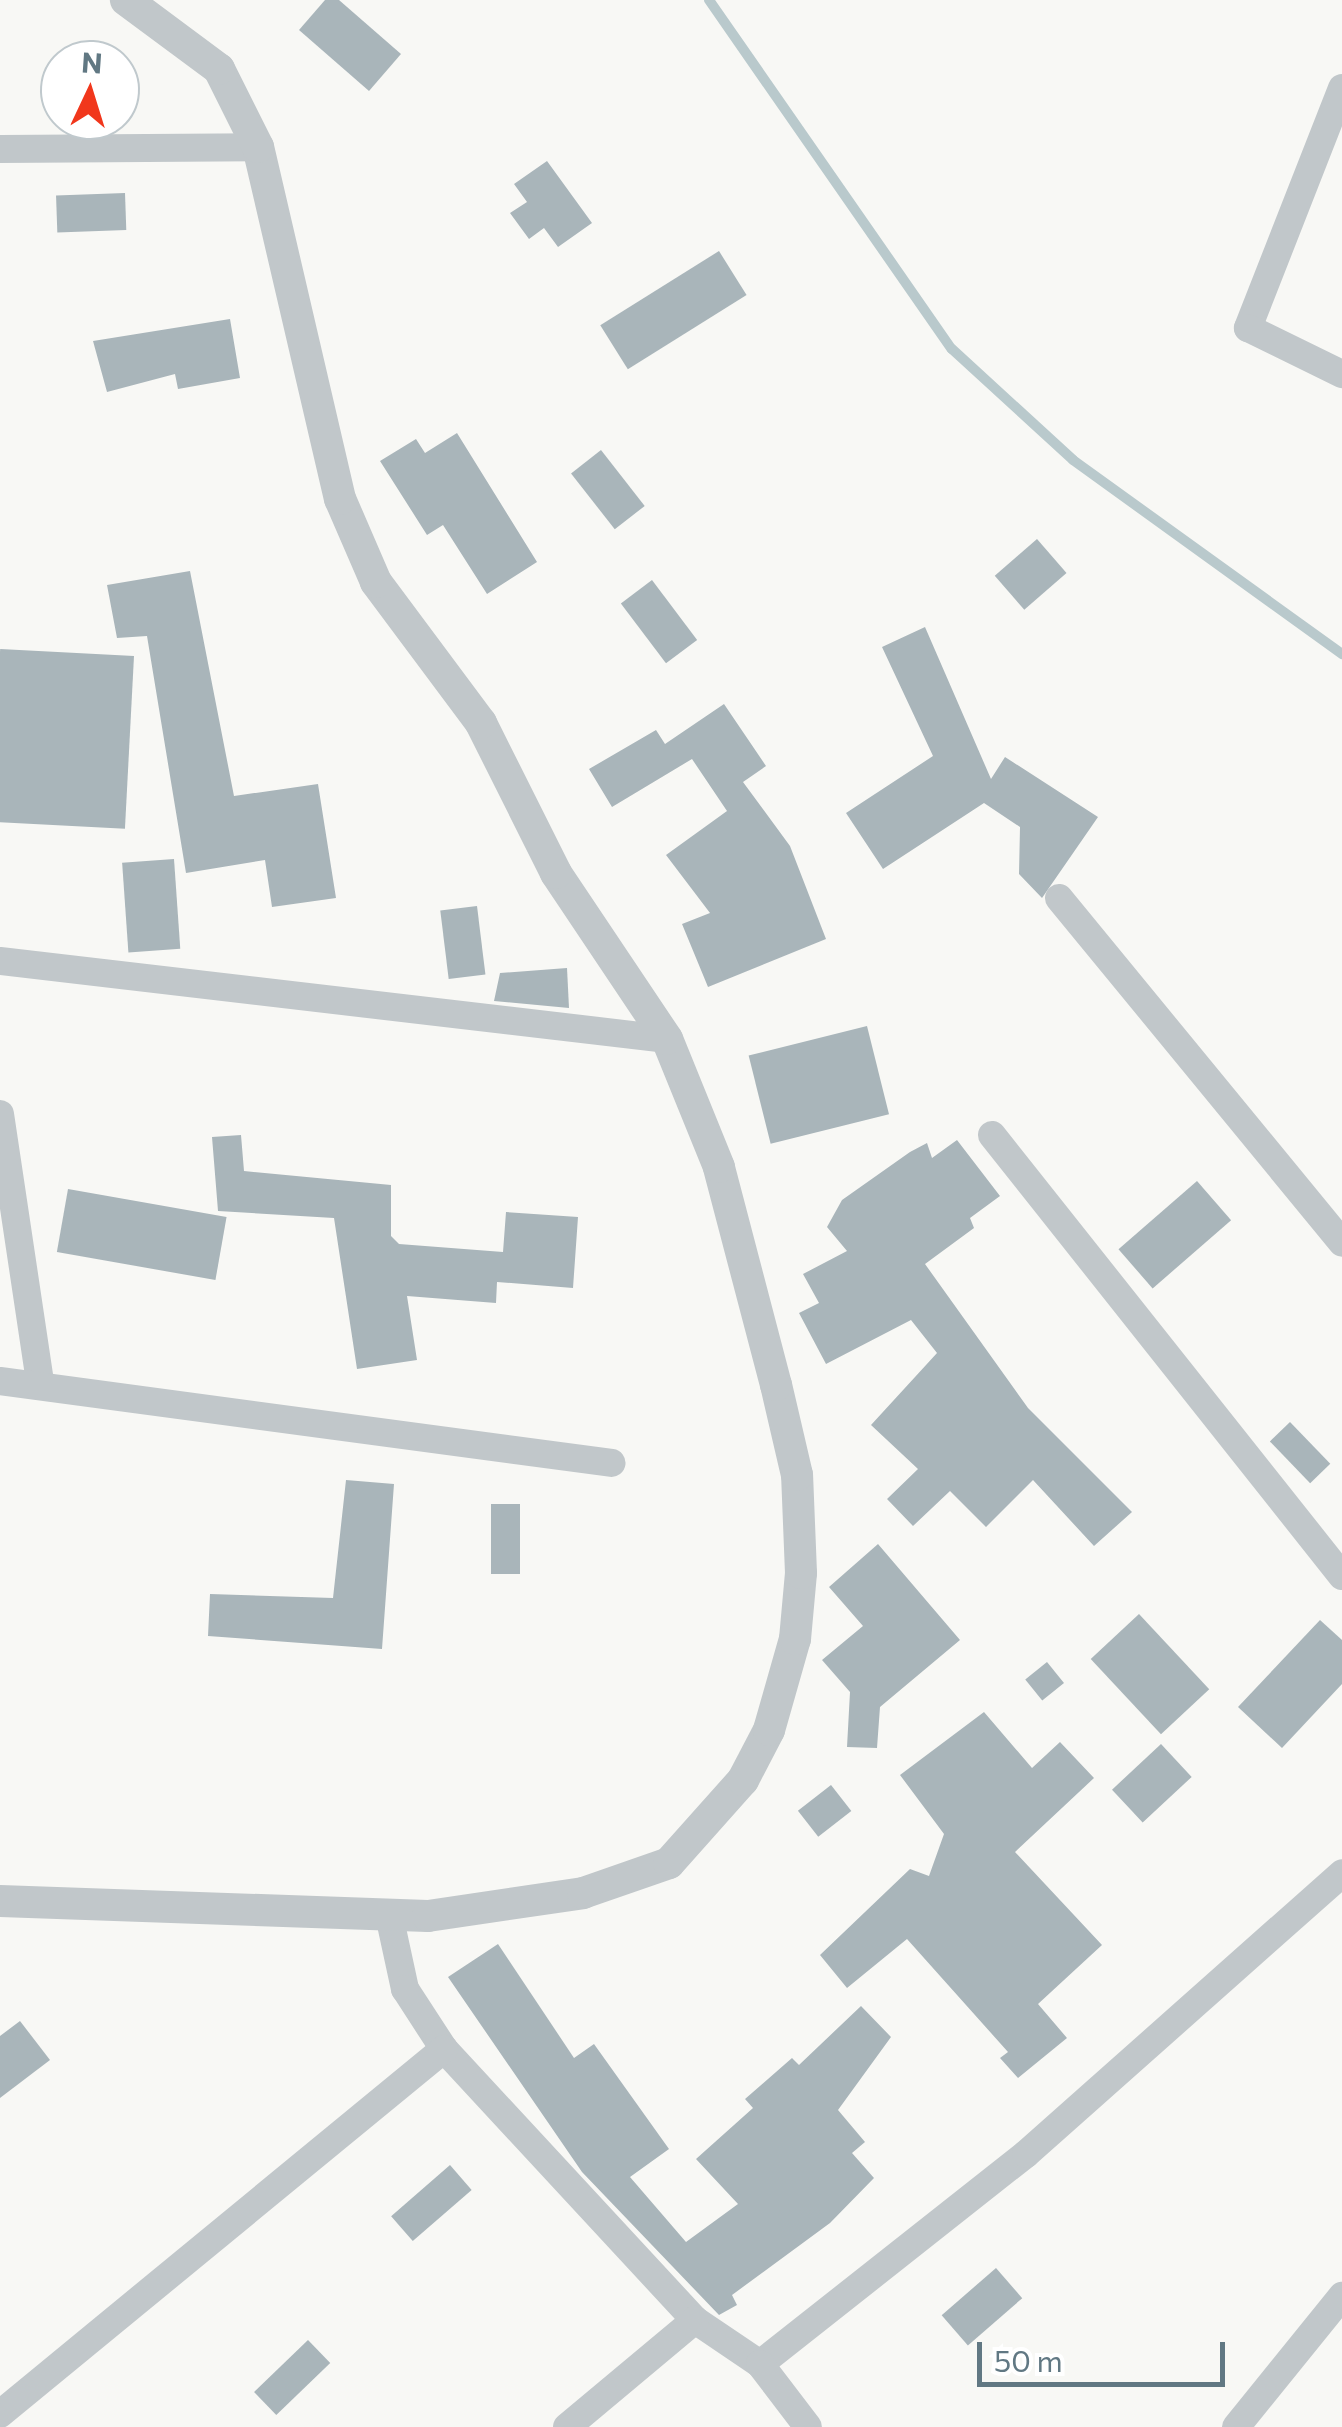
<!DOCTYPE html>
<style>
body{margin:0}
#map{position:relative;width:1342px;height:2427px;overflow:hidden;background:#f8f8f5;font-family:Commissioner,sans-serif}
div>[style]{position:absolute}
.stream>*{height:10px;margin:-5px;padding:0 5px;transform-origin:5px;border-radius:5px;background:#b9c9cc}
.building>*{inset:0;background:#a9b5ba;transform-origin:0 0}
.minor>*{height:28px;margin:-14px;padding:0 14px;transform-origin:14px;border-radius:14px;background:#c1c7ca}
.tertiary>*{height:32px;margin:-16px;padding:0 16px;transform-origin:16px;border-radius:16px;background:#c1c7ca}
span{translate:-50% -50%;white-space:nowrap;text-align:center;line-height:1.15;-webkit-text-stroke:10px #fff;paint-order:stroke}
.north{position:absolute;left:40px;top:40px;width:100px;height:100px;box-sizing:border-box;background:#fff;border:2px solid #c0c9cd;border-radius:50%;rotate:4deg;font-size:28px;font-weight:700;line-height:40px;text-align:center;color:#617883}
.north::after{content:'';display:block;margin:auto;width:35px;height:45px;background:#f1371c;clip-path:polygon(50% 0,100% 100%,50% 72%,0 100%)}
.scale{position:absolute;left:977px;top:2342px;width:248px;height:45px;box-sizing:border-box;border:5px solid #617883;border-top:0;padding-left:12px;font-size:30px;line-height:35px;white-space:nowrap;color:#617883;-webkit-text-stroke:8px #fff;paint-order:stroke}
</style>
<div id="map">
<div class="stream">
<div style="left:709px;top:0;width:425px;rotate:55.2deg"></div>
<div style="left:952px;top:349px;width:164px;rotate:42.5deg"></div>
<div style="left:1073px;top:460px;width:332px;rotate:35.8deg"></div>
</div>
<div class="building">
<div style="clip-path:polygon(325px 0,339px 0,401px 54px,369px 91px,299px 30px)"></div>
<div style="clip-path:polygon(547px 161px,592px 223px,558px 247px,544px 228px,529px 239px,510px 213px,527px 202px,514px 184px)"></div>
<div style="left:125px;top:193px;width:37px;height:69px;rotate:88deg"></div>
<div style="left:719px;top:251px;width:52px;height:140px;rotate:58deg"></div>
<div style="clip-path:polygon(230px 319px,240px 378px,178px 389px,175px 374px,107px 392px,93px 341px)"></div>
<div style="clip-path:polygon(457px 433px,537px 562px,487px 594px,443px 525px,427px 535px,380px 461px,416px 439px,425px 453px)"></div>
<div style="left:601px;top:450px;width:71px;height:38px;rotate:52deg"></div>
<div style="left:1037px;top:539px;width:45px;height:56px;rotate:49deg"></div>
<div style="clip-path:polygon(190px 571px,234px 796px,318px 784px,336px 898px,272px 907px,265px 860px,186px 873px,147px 636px,117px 638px,107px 585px)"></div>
<div style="left:652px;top:580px;width:75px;height:39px;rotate:53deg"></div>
<div style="clip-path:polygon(925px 627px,991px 779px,1005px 757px,1098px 817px,1042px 898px,1019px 874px,1020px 827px,984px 803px,883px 869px,846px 813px,933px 756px,882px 647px)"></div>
<div style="left:134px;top:656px;width:173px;height:134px;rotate:93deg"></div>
<div style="clip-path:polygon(724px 704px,766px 766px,743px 782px,790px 846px,826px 939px,708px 987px,682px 924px,710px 913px,666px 855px,727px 811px,692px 759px,612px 807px,589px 769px,656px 730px,665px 744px)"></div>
<div style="left:174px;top:859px;width:90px;height:52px;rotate:86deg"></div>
<div style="left:477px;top:906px;width:69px;height:37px;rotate:83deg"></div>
<div style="clip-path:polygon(567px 968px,569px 1008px,494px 1001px,500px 973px)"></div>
<div style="left:867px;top:1026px;width:91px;height:122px;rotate:76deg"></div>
<div style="clip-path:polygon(241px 1135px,244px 1171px,391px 1185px,391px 1236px,399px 1244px,503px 1252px,506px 1212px,578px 1217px,573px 1288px,497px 1282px,496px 1303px,407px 1296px,417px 1360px,357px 1369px,334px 1218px,218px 1211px,212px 1137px)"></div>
<div style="clip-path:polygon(957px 1140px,1000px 1196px,970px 1218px,974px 1228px,925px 1264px,1028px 1408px,1132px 1512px,1094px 1546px,1033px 1480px,986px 1527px,950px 1491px,913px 1526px,887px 1499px,918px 1469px,871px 1425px,937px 1353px,911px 1320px,826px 1364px,799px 1313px,819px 1303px,803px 1274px,847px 1251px,827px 1227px,842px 1200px,910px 1152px,927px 1143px,932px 1158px)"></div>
<div style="left:1197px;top:1181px;width:52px;height:104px;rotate:49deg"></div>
<div style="left:68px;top:1189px;width:161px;height:64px;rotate:10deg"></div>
<div style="left:1290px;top:1422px;width:58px;height:28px;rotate:46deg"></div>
<div style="clip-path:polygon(346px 1480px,394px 1484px,382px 1649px,208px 1636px,210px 1594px,333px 1598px)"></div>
<div style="left:491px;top:1504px;width:29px;height:70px"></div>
<div style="clip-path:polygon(878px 1544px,960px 1640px,880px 1707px,877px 1748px,847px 1747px,850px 1692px,822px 1660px,863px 1626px,829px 1587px)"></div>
<div style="left:1139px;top:1614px;width:103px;height:66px;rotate:47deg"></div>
<div style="clip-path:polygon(1320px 1620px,1342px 1640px,1342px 1684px,1282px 1748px,1238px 1707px)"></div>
<div style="left:1047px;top:1662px;width:27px;height:28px;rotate:51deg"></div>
<div style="clip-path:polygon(984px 1712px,1032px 1768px,1060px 1742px,1094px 1778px,1015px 1852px,1102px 1945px,1038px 2004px,1067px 2038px,1018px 2078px,1000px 2058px,1008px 2052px,907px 1939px,847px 1988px,820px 1955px,910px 1869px,929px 1876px,944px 1834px,900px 1775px)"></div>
<div style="left:1161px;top:1744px;width:45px;height:67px;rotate:47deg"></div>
<div style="left:831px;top:1785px;width:33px;height:42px;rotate:52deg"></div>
<div style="clip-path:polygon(498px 1944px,574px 2058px,594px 2044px,669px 2149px,630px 2177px,686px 2242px,738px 2204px,696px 2159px,753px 2108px,745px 2099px,792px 2058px,799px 2065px,861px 2006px,891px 2037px,838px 2110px,865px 2142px,852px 2153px,874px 2178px,830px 2223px,732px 2295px,737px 2305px,719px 2315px,582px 2172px,448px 1977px)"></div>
<div style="clip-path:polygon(20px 2021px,50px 2060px,0 2098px,0 2036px)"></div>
<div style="left:450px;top:2165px;width:33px;height:78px;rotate:49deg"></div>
<div style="left:996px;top:2268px;width:40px;height:72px;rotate:49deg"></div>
<div style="left:308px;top:2340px;width:32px;height:75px;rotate:46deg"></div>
</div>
<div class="minor">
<div style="left:1342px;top:88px;width:258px;rotate:111.4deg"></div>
<div style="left:1248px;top:328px;width:105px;rotate:26.1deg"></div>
<div style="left:0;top:149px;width:258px;rotate:-0.4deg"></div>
<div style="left:1059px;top:898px;width:446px;rotate:50.6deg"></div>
<div style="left:0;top:961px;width:672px;rotate:6.67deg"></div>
<div style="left:0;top:1114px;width:271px;rotate:81.5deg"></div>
<div style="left:992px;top:1135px;width:563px;rotate:51.56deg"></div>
<div style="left:0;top:1381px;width:617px;rotate:7.63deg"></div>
<div style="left:389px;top:1915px;width:76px;rotate:77.8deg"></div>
<div style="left:405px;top:1989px;width:72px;rotate:57deg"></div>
<div style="left:444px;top:2049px;width:369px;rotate:47.2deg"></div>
<div style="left:695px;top:2320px;width:78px;rotate:34.1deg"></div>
<div style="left:760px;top:2364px;width:339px;rotate:-38.3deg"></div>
<div style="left:1026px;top:2154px;width:423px;rotate:-41.6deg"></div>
<div style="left:760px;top:2364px;width:79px;rotate:52.7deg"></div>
<div style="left:0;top:2414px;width:575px;rotate:-39.42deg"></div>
<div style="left:567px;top:2427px;width:167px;rotate:-39.9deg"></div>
<div style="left:1236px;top:2427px;width:169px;rotate:-51deg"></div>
</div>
<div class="tertiary">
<div style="left:0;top:1901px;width:428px;rotate:2deg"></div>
<div style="left:428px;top:1916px;width:157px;rotate:-8.4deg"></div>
<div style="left:583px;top:1893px;width:91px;rotate:-19.2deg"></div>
<div style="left:669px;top:1863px;width:111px;rotate:-48.3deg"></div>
<div style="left:743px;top:1780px;width:56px;rotate:-62.5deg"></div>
<div style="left:769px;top:1730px;width:95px;rotate:-74.1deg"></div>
<div style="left:795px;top:1639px;width:66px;rotate:-84.8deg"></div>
<div style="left:801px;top:1573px;width:98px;rotate:-92.3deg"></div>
<div style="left:797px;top:1475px;width:92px;rotate:-103.1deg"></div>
<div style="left:776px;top:1385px;width:225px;rotate:-104.7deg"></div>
<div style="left:719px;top:1167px;width:138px;rotate:-112.1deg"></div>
<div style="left:667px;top:1039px;width:200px;rotate:-123.8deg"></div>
<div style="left:556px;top:873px;width:168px;rotate:-116.6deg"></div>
<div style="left:481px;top:723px;width:176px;rotate:-126.7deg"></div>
<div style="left:376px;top:582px;width:90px;rotate:-113.4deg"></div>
<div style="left:340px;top:499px;width:361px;rotate:-103.1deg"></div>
<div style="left:258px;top:147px;width:87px;rotate:-116.6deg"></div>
<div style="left:219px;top:69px;width:116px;rotate:-143.4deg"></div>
</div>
<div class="north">N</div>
<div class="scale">50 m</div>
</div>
